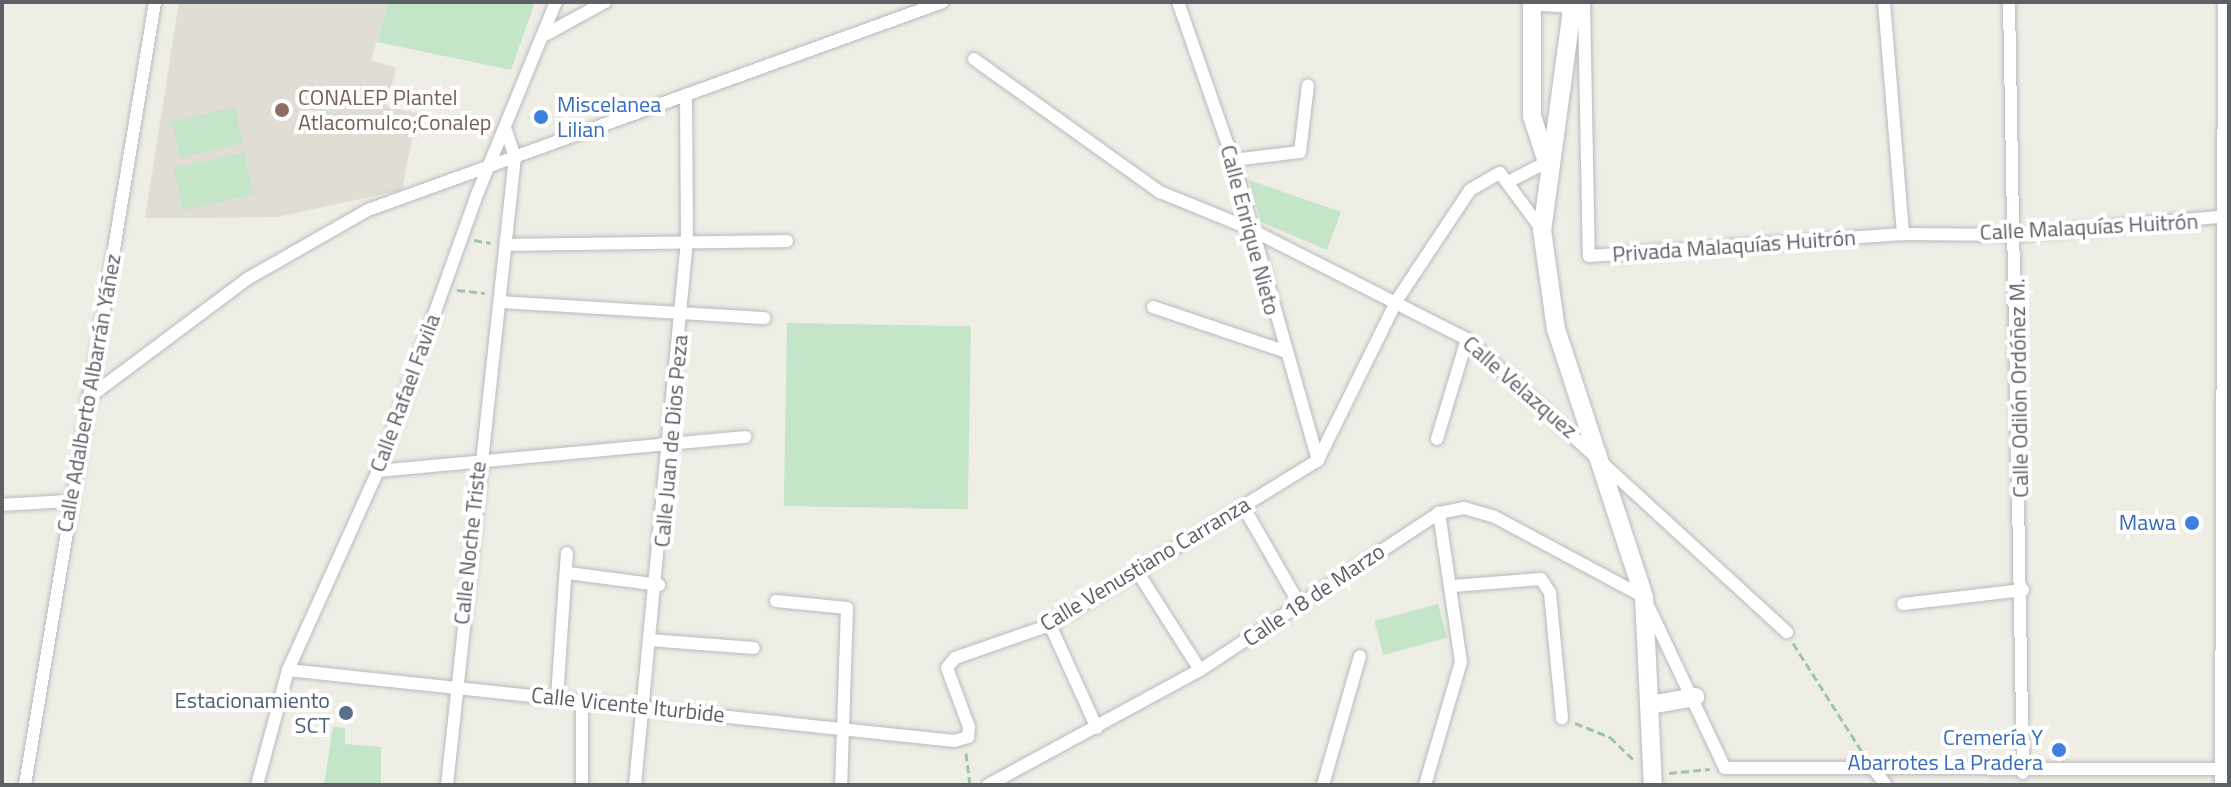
<!DOCTYPE html>
<meta charset="utf-8">
<style>
body{margin:0}
#map{position:relative;width:2231px;height:787px;overflow:hidden;background:#efeee6;font-family:"Titillium Web",sans-serif}
div>[style]{position:absolute}
.education>*{inset:0;background:#dfddd4}
.green>*{inset:0;background:#c4e5c7;transform-origin:0 0}
.path>*{height:3px;margin-top:-1.5px;transform-origin:0;background:repeating-linear-gradient(90deg,#9ec5ac 0 8px,transparent 0 12px)}
.roads{filter:drop-shadow(0 0 2px #b8babf) drop-shadow(0 0 2px #b8babf)}
.minor>*{height:12px;margin:-6px;padding:0 6px;transform-origin:6px;border-radius:6px;background:#fff}
.secondary>*{height:18px;margin:-9px;padding:0 9px;transform-origin:9px;border-radius:9px;background:#fff}
.dots>*{width:22px;height:22px;translate:-50% -50%;box-sizing:border-box;border:4px solid #fff;border-radius:50%}
span{translate:-50% -50%;white-space:nowrap;text-align:center;line-height:1.15;-webkit-text-stroke:8px #fff;paint-order:stroke}
.education-label{font-size:22px;color:#785e54}
.left{translate:0 -50%;text-align:left}
.shop-label{font-size:22px;color:#366cbe}
.right{translate:-100% -50%;text-align:right}
.street-label{font-size:22px;color:#5d6065}
.service-label{font-size:22px;color:#4e5e75}
.frame{position:absolute;inset:0;border:4px solid #5d6065;pointer-events:none}
</style>
<div id="map">
<div class="education">
<div style="clip-path:polygon(179px 2px,389px 2px,371px 60px,396px 68px,387px 107px,417px 113px,402px 190px,277px 217px,145px 218px)"></div>
</div>
<div class="green">
<div style="clip-path:polygon(389px 2px,535px 2px,511px 70px,377px 42px)"></div>
<div style="left:235px;top:107px;width:37px;height:65px;rotate:77deg"></div>
<div style="left:244px;top:152px;width:43px;height:72px;rotate:77deg"></div>
<div style="clip-path:polygon(1249px 180px,1341px 212px,1327px 250px,1261px 222px)"></div>
<div style="left:787px;top:323px;width:184px;height:183px;rotate:1deg"></div>
<div style="left:1438px;top:604px;width:35px;height:66px;rotate:75deg"></div>
<div style="clip-path:polygon(333px 727px,345px 728px,345px 744px,381px 747px,381px 785px,324px 785px)"></div>
</div>
<div class="path">
<div style="left:474px;top:240px;width:17px;rotate:10deg"></div>
<div style="left:457px;top:290px;width:28px;rotate:6deg"></div>
<div style="left:1793px;top:643px;width:133px;rotate:57.6deg"></div>
<div style="left:1575px;top:723px;width:38px;rotate:22deg"></div>
<div style="left:1610px;top:737px;width:36px;rotate:44deg"></div>
<div style="left:966px;top:753px;width:32px;rotate:83deg"></div>
<div style="left:1669px;top:773px;width:41px;rotate:-5.6deg"></div>
</div>
<div class="roads">
<div class="minor">
<div style="left:1178px;top:2px;width:167px;rotate:70.8deg"></div>
<div style="left:1233px;top:160px;width:312px;rotate:74.2deg"></div>
<div style="left:1884px;top:2px;width:233px;rotate:85.3deg"></div>
<div style="left:2009px;top:2px;width:771px;rotate:88.96deg"></div>
<div style="left:1572px;top:4px;width:12px"></div>
<div style="left:1584px;top:4px;width:252px;rotate:88.9deg"></div>
<div style="left:1589px;top:256px;width:315px;rotate:-4deg"></div>
<div style="left:1903px;top:234px;width:113px;rotate:0.5deg"></div>
<div style="left:2016px;top:235px;width:214px;rotate:-5.1deg"></div>
<div style="left:543px;top:36px;width:71px;rotate:-28.7deg"></div>
<div style="left:974px;top:59px;width:229px;rotate:35.6deg"></div>
<div style="left:1160px;top:192px;width:95px;rotate:22.2deg"></div>
<div style="left:1248px;top:228px;width:246px;rotate:26.9deg"></div>
<div style="left:1467px;top:339px;width:434px;rotate:42.5deg"></div>
<div style="left:1233px;top:160px;width:67px;rotate:-6.8deg"></div>
<div style="left:1300px;top:152px;width:67px;rotate:-83.2deg"></div>
<div style="left:1508px;top:182px;width:44px;rotate:-27.1deg"></div>
<div style="left:506px;top:245px;width:281px;rotate:-0.8deg"></div>
<div style="left:500px;top:302px;width:265px;rotate:3.5deg"></div>
<div style="left:1153px;top:307px;width:138px;rotate:18.6deg"></div>
<div style="left:88px;top:398px;width:199px;rotate:-36.8deg"></div>
<div style="left:247px;top:279px;width:139px;rotate:-29.7deg"></div>
<div style="left:368px;top:210px;width:611px;rotate:-19.89deg"></div>
<div style="left:1437px;top:439px;width:104px;rotate:-73.3deg"></div>
<div style="left:1318px;top:460px;width:178px;rotate:-63.7deg"></div>
<div style="left:1397px;top:300px;width:132px;rotate:-56.4deg"></div>
<div style="left:1470px;top:190px;width:34px;rotate:-30deg"></div>
<div style="left:1500px;top:173px;width:71px;rotate:53.6deg"></div>
<div style="left:378px;top:471px;width:369px;rotate:-5.3deg"></div>
<div style="left:2px;top:505px;width:68px;rotate:-3.4deg"></div>
<div style="left:1243px;top:506px;width:116px;rotate:60.1deg"></div>
<div style="left:1137px;top:571px;width:117px;rotate:57.5deg"></div>
<div style="left:568px;top:573px;width:92px;rotate:7.5deg"></div>
<div style="left:1453px;top:586px;width:88px;rotate:-4.5deg"></div>
<div style="left:1541px;top:579px;width:17px;rotate:57deg"></div>
<div style="left:1550px;top:593px;width:126px;rotate:84.5deg"></div>
<div style="left:776px;top:601px;width:71px;rotate:5.6deg"></div>
<div style="left:847px;top:608px;width:177px;rotate:91.9deg"></div>
<div style="left:1903px;top:604px;width:121px;rotate:-6.7deg"></div>
<div style="left:1050px;top:625px;width:113px;rotate:65.5deg"></div>
<div style="left:649px;top:640px;width:105px;rotate:4.4deg"></div>
<div style="left:288px;top:670px;width:670px;rotate:6.09deg"></div>
<div style="left:954px;top:741px;width:15px;rotate:-16deg"></div>
<div style="left:968px;top:737px;width:10px;rotate:-84deg"></div>
<div style="left:969px;top:727px;width:63px;rotate:-110.4deg"></div>
<div style="left:947px;top:668px;width:13px;rotate:-51deg"></div>
<div style="left:955px;top:658px;width:101px;rotate:-19.2deg"></div>
<div style="left:1050px;top:625px;width:315px;rotate:-31.6deg"></div>
<div style="left:557px;top:698px;width:145px;rotate:-86.1deg"></div>
<div style="left:582px;top:703px;width:82px;rotate:90deg"></div>
<div style="left:1873px;top:768px;width:21px;rotate:53deg"></div>
<div style="left:25px;top:785px;width:794px;rotate:-80.57deg"></div>
<div style="left:257px;top:785px;width:119px;rotate:-74.9deg"></div>
<div style="left:288px;top:670px;width:218px;rotate:-65.7deg"></div>
<div style="left:378px;top:471px;width:296px;rotate:-70.3deg"></div>
<div style="left:478px;top:192px;width:205px;rotate:-67.7deg"></div>
<div style="left:447px;top:785px;width:632px;rotate:-83.82deg"></div>
<div style="left:515px;top:157px;width:28px;rotate:-109deg"></div>
<div style="left:635px;top:785px;width:547px;rotate:-84.55deg"></div>
<div style="left:687px;top:240px;width:144px;rotate:-90.4deg"></div>
<div style="left:988px;top:785px;width:241px;rotate:-28.5deg"></div>
<div style="left:1200px;top:670px;width:286px;rotate:-33.3deg"></div>
<div style="left:1439px;top:513px;width:25px;rotate:-11deg"></div>
<div style="left:1464px;top:508px;width:32px;rotate:16deg"></div>
<div style="left:1495px;top:517px;width:169px;rotate:28.2deg"></div>
<div style="left:1644px;top:597px;width:189px;rotate:64.7deg"></div>
<div style="left:1725px;top:768px;width:504px;rotate:0.11deg"></div>
<div style="left:1323px;top:785px;width:134px;rotate:-74deg"></div>
<div style="left:1425px;top:785px;width:128px;rotate:-73.7deg"></div>
<div style="left:1461px;top:662px;width:151px;rotate:-98.4deg"></div>
<div style="left:2221px;top:785px;width:783px;rotate:-89.78deg"></div>
</div>
<div class="secondary">
<div style="left:1532px;top:2px;width:114px;rotate:90deg"></div>
<div style="left:1532px;top:116px;width:42px;rotate:72deg"></div>
<div style="left:1543px;top:2px;width:29px;rotate:4deg"></div>
<div style="left:1573px;top:2px;width:230px;rotate:97.7deg"></div>
<div style="left:1542px;top:230px;width:100px;rotate:82deg"></div>
<div style="left:1556px;top:329px;width:282px;rotate:71.8deg"></div>
<div style="left:1644px;top:597px;width:188px;rotate:87.3deg"></div>
<div style="left:1650px;top:705px;width:46px;rotate:-10.1deg"></div>
</div>
</div>
<div class="dots">
<div style="left:282px;top:110px;background:#8d6e63"></div>
<div style="left:541px;top:117px;background:#3f7fe0"></div>
<div style="left:2192px;top:523px;background:#3f7fe0"></div>
<div style="left:346px;top:713px;background:#5c6f8a"></div>
<div style="left:2059px;top:750px;background:#3f7fe0"></div>
</div>
<div class="education-label">
<span class="left" style="left:298px;top:110px">CONALEP Plantel<br>Atlacomulco;Conalep</span>
</div>
<div class="shop-label">
<span class="left" style="left:557px;top:117px">Miscelanea<br>Lilian</span>
<span class="right" style="left:2176px;top:523px">Mawa</span>
<span class="right" style="left:2043px;top:750px">Cremería Y<br>Abarrotes La Pradera</span>
</div>
<div class="street-label">
<span style="left:2089px;top:227px;rotate:-3deg">Calle Malaquías Huitrón</span>
<span style="left:1250px;top:230px;rotate:75deg">Calle Enrique Nieto</span>
<span style="left:1734px;top:246px;rotate:-4deg">Privada Malaquías Huitrón</span>
<span style="left:1520px;top:387px;rotate:41deg">Calle Velazquez</span>
<span style="left:2019px;top:388px;rotate:-91deg">Calle Odilón Ordóñez M.</span>
<span style="left:89px;top:393px;rotate:-80deg">Calle Adalberto Albarrán Yáñez</span>
<span style="left:405px;top:393px;rotate:-70deg">Calle Rafael Favila</span>
<span style="left:671px;top:441px;rotate:-85deg">Calle Juan de Dios Peza</span>
<span style="left:470px;top:543px;rotate:-84deg">Calle Noche Triste</span>
<span style="left:1145px;top:564px;rotate:-31deg">Calle Venustiano Carranza</span>
<span style="left:1314px;top:595px;rotate:-34deg">Calle 18 de Marzo</span>
<span style="left:628px;top:705px;rotate:6deg">Calle Vicente Iturbide</span>
</div>
<div class="service-label">
<span class="right" style="left:330px;top:713px">Estacionamiento<br>SCT</span>
</div>
<div class="frame"></div>
</div>
